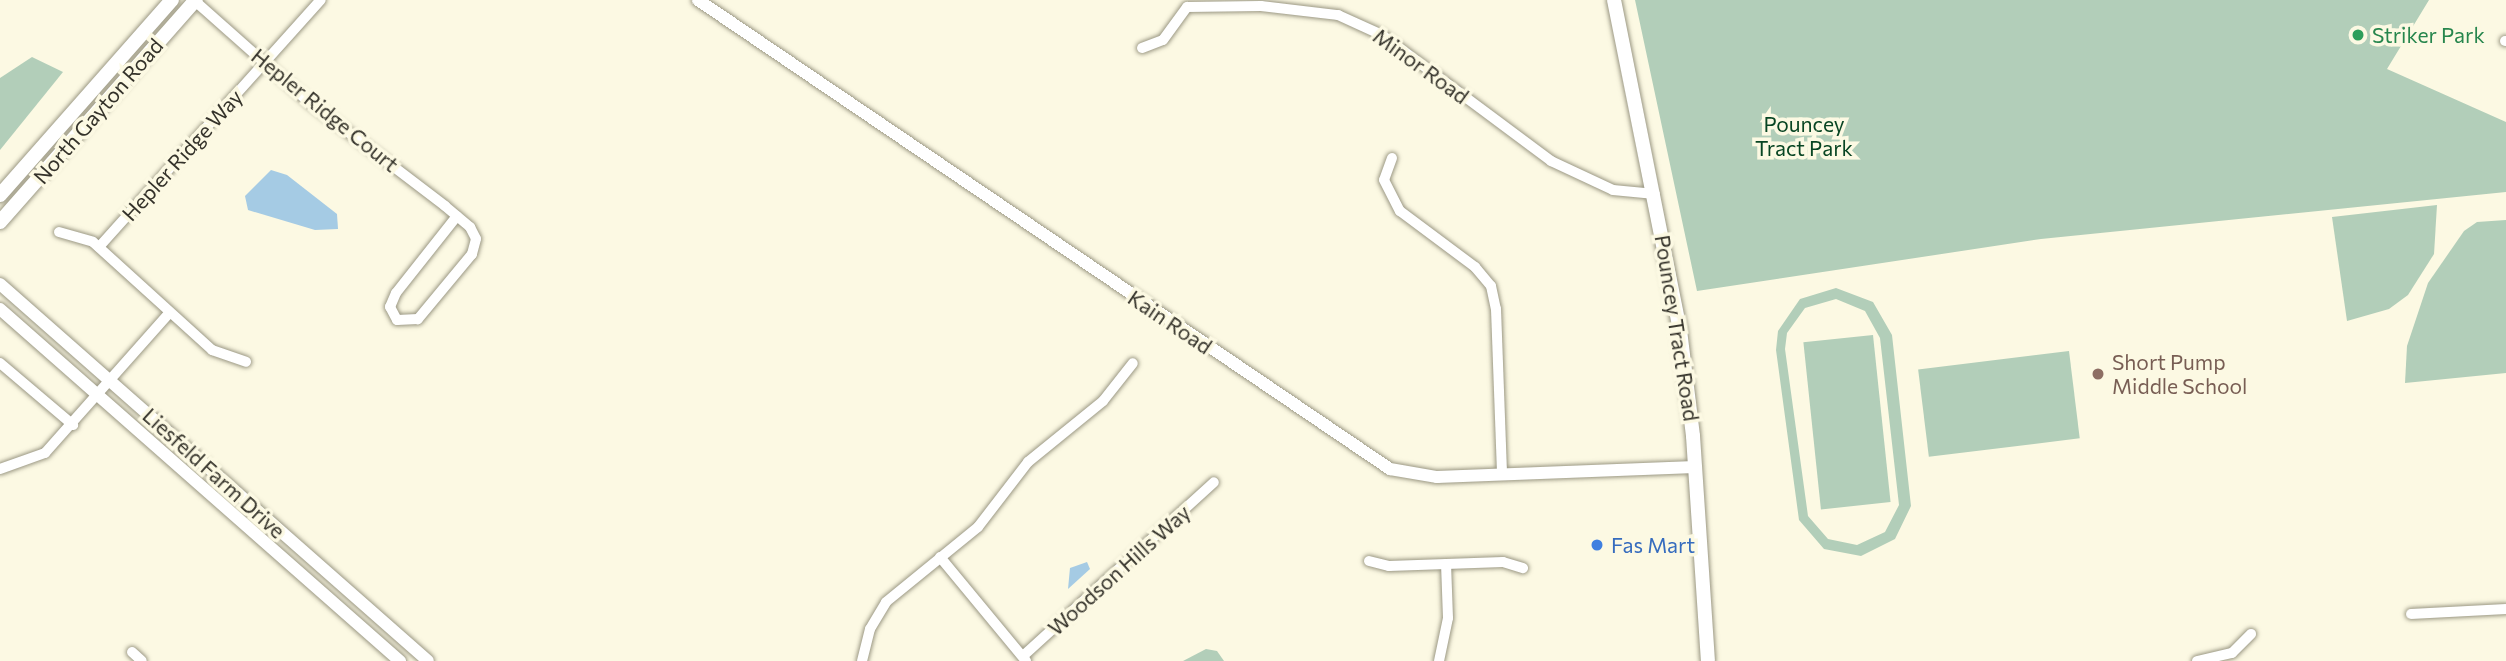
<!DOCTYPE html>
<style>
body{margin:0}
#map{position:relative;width:2506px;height:661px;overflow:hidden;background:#fcf9e3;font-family:Commissioner,sans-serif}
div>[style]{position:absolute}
.green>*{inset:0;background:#b2ceb9;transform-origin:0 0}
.water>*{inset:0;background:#a5cbe4}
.roads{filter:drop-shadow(0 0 2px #9b9884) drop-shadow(0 0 2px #9b9884)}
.minor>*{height:10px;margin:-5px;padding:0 5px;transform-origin:5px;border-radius:5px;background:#fff}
.tertiary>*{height:12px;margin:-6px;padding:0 6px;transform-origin:6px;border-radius:6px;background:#fff}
.secondary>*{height:14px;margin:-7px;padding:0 7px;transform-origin:7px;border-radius:7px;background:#fff}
.dots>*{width:19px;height:19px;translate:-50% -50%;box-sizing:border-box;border:4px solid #fcf9e3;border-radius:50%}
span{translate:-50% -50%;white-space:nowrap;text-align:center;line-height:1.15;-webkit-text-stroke:7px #fcf9e3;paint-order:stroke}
.leisure-label{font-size:21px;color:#27864d}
.left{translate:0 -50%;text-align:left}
.street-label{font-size:21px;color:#34322a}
.park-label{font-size:21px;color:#084523}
.education-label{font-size:21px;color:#785e54}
.shop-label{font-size:21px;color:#366cbe}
</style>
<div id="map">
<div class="green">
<div style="clip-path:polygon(1635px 0,2429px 0,2387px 69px,2506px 122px,2506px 192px,2041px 239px,1697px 291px)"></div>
<div style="clip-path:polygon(32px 57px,63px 72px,0 150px,0 78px)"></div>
<div style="clip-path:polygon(2437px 205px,2434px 254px,2408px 295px,2389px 309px,2347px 321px,2332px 217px)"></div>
<div style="clip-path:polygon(2506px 220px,2506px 373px,2405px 383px,2407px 346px,2428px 283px,2464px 231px,2477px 222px)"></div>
<div style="clip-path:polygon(evenodd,1836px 288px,1873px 302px,1892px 335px,1911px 506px,1895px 539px,1861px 556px,1824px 549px,1799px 520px,1776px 350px,1778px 331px,1800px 299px,1836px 288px,1836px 299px,1865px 311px,1880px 338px,1899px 505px,1885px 532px,1857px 545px,1828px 539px,1808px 516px,1785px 349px,1787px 333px,1805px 308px,1836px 299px)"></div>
<div style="left:1873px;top:335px;width:168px;height:70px;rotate:84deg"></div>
<div style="left:2069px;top:351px;width:88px;height:152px;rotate:83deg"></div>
<div style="clip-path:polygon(1206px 649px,1217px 651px,1224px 661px,1183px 661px)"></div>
</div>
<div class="water">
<div style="clip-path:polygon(271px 170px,287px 175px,337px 214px,338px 229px,315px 230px,248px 210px,245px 196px)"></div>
<div style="clip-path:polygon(1087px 562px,1090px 569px,1068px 589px,1070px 568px)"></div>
</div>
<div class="roads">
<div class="minor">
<div style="left:195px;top:1px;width:154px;rotate:41.6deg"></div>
<div style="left:310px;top:103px;width:170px;rotate:37.3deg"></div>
<div style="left:445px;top:206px;width:33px;rotate:40deg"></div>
<div style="left:470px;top:227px;width:13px;rotate:63deg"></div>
<div style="left:476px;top:239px;width:16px;rotate:105deg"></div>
<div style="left:472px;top:254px;width:85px;rotate:129.7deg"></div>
<div style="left:418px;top:319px;width:21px;rotate:177deg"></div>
<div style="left:397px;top:320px;width:15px;rotate:-118deg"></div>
<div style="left:390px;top:307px;width:15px;rotate:-67deg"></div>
<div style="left:396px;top:293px;width:98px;rotate:-51.6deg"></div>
<div style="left:2505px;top:41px;width:1px"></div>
<div style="left:1142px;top:48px;width:22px;rotate:-21deg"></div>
<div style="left:1163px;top:40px;width:41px;rotate:-54deg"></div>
<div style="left:1187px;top:7px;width:74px;rotate:-0.8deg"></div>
<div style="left:1261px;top:6px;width:78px;rotate:6.7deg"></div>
<div style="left:1338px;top:15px;width:48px;rotate:24.4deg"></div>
<div style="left:1382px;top:35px;width:211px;rotate:36.7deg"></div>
<div style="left:1551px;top:161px;width:68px;rotate:25.1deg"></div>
<div style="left:1613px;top:190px;width:42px;rotate:5.4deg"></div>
<div style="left:1392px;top:158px;width:23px;rotate:110deg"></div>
<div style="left:1384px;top:180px;width:35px;rotate:63deg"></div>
<div style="left:1400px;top:211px;width:94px;rotate:36.7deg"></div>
<div style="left:1475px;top:267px;width:25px;rotate:50deg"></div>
<div style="left:1491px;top:286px;width:24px;rotate:78deg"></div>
<div style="left:1496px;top:309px;width:165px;rotate:87.9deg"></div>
<div style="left:59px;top:232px;width:35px;rotate:16deg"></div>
<div style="left:93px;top:242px;width:161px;rotate:42.2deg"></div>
<div style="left:212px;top:350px;width:36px;rotate:19deg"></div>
<div style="left:99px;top:247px;width:332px;rotate:-48.1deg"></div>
<div style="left:0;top:363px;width:96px;rotate:40.3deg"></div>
<div style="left:0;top:469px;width:48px;rotate:-19.6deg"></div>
<div style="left:45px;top:453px;width:188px;rotate:-48.4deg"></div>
<div style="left:940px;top:557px;width:135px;rotate:50.4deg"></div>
<div style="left:1369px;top:561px;width:21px;rotate:14deg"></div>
<div style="left:1389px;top:566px;width:114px;rotate:-2deg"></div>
<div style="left:1503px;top:562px;width:21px;rotate:17deg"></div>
<div style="left:2411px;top:614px;width:95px;rotate:-3deg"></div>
<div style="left:132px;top:652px;width:13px;rotate:42deg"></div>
<div style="left:1023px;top:656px;width:258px;rotate:-42.3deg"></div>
<div style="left:862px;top:661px;width:33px;rotate:-76deg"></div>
<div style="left:870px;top:629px;width:31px;rotate:-59deg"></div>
<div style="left:886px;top:602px;width:119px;rotate:-39.2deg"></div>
<div style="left:978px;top:527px;width:82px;rotate:-52.4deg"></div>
<div style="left:1028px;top:462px;width:97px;rotate:-39.1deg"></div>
<div style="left:1103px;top:401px;width:48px;rotate:-51.7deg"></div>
<div style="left:1439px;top:661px;width:44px;rotate:-78.2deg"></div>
<div style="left:1448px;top:618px;width:54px;rotate:-92.1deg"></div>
<div style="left:2197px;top:661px;width:36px;rotate:-13deg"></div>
<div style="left:2232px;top:653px;width:27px;rotate:-45deg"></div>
</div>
<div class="tertiary">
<div style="left:698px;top:0;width:836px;rotate:34.13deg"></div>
<div style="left:1390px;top:469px;width:48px;rotate:9.7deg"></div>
<div style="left:1437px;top:477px;width:258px;rotate:-2.2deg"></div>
<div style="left:0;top:284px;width:570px;rotate:41.37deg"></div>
<div style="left:0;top:309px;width:533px;rotate:41.35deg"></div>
</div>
<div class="secondary">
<div style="left:1614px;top:0;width:337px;rotate:78.7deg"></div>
<div style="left:1680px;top:330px;width:107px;rotate:83deg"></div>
<div style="left:1693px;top:436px;width:225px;rotate:86.2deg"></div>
<div style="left:0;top:195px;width:260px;rotate:-48.6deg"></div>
<div style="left:0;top:222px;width:296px;rotate:-48.6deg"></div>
</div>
</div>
<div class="dots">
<div style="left:2358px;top:35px;background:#2e9e5b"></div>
<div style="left:2098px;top:374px;background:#8d6e63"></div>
<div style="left:1597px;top:545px;background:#3f7fe0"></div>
</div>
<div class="leisure-label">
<span class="left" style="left:2372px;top:35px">Striker Park</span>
</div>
<div class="street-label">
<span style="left:1421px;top:66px;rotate:36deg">Minor Road</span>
<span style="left:325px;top:110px;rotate:39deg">Hepler Ridge Court</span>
<span style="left:98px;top:111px;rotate:-49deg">North Gayton Road</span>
<span style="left:182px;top:155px;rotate:-48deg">Hepler Ridge Way</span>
<span style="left:1170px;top:322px;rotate:34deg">Kain Road</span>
<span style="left:1677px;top:328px;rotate:81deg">Pouncey Tract Road</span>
<span style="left:214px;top:473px;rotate:42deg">Liesfeld Farm Drive</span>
<span style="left:1119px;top:570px;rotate:-42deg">Woodson Hills Way</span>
</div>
<div class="park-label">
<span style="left:1804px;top:136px">Pouncey<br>Tract Park</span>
</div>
<div class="education-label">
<span class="left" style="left:2112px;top:374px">Short Pump<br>Middle School</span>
</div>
<div class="shop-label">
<span class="left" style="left:1611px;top:545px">Fas Mart</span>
</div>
</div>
